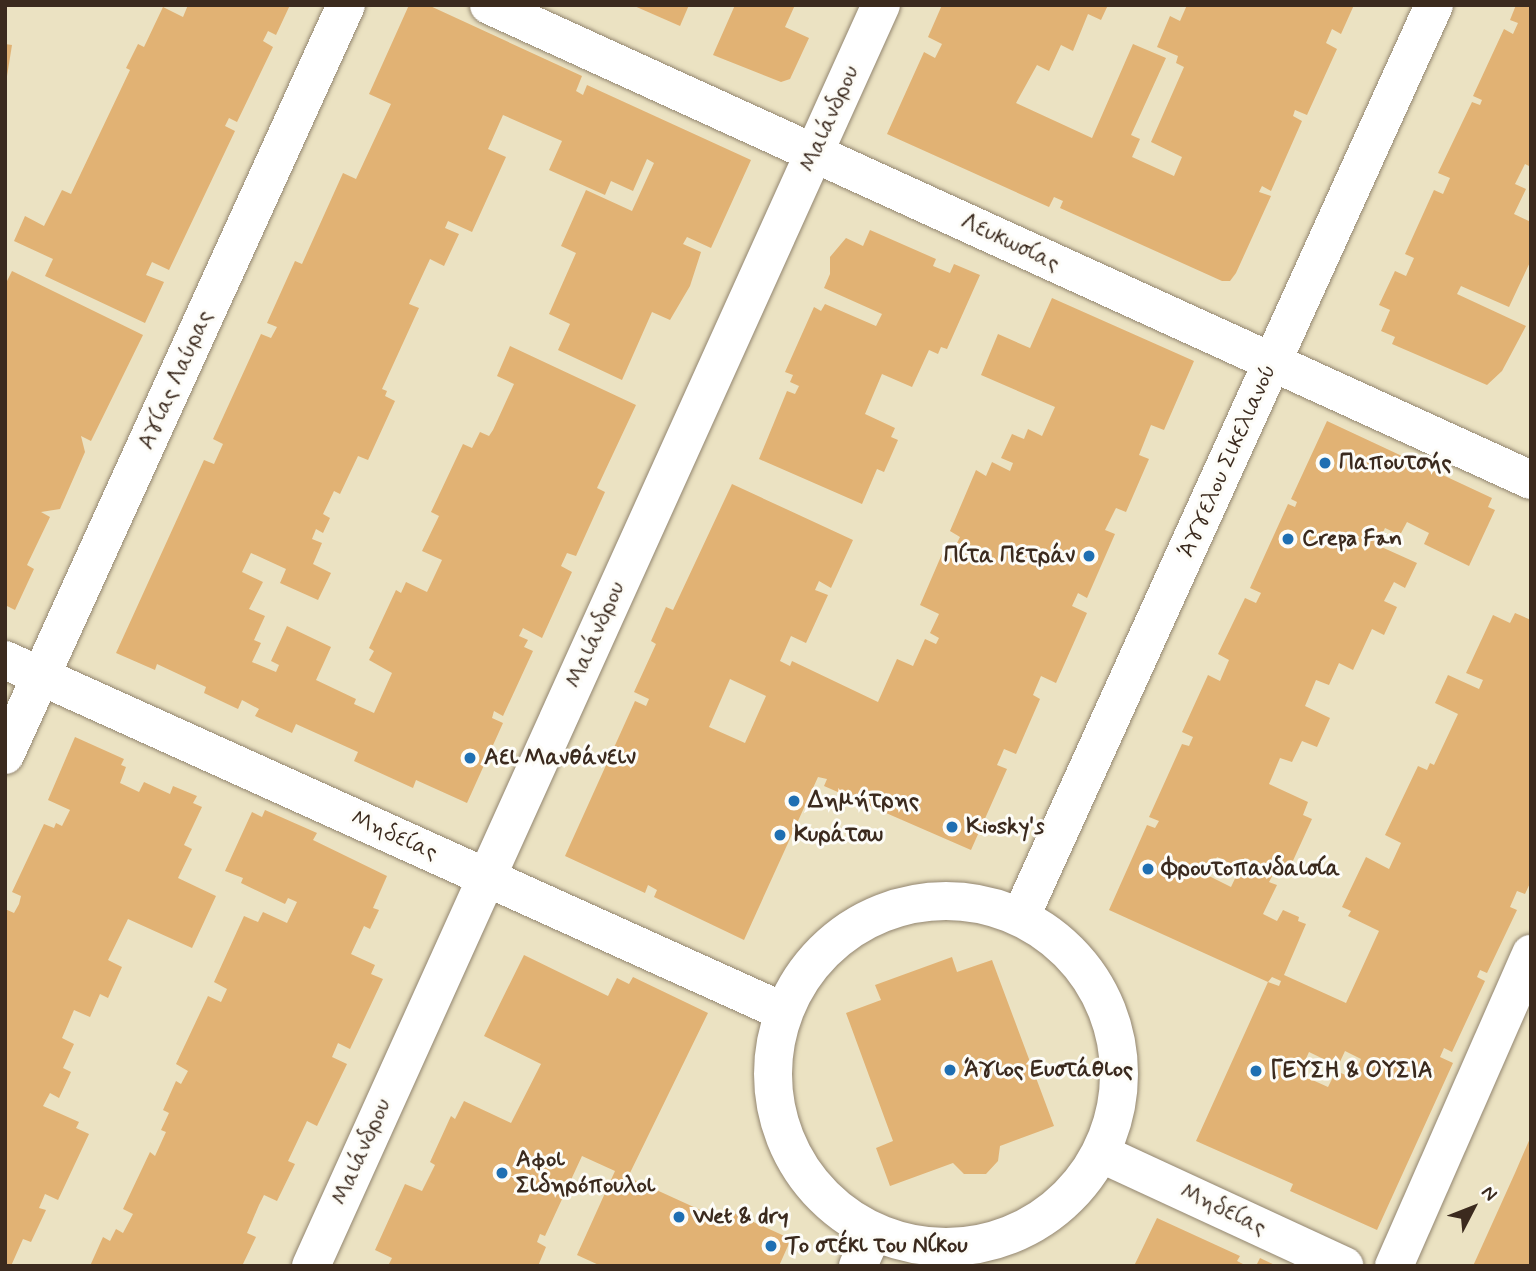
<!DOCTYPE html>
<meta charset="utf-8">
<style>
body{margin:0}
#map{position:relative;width:1536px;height:1271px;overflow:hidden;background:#ebe2c2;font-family:Mynerve,sans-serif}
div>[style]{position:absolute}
.building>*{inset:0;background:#e1b274}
.roads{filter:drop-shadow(0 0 2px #938670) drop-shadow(0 0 2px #938670)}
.street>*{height:38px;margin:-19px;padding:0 19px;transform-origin:19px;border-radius:19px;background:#fff}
.secondary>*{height:38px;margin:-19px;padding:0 19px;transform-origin:19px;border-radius:19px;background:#fff}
.secondary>.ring{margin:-19px;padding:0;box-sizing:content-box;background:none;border:38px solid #fff;border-radius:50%}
.dots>*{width:19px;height:19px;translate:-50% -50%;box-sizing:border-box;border:4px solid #fdfcf7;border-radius:50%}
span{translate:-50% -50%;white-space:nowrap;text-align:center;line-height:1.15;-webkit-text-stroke:6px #fdfcf7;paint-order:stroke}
.street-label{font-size:23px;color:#3b2a1e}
.poi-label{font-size:23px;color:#3b2a1e;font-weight:700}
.left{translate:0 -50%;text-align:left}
.right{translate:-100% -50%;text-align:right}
.frame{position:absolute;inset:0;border:7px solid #3b2a1e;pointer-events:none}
.north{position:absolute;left:1438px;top:1173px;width:70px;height:70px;-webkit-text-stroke:5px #fdfcf7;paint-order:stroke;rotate:48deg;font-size:19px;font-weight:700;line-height:28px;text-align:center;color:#3b2a1e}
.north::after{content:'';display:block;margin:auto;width:24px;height:32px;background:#3b2a1e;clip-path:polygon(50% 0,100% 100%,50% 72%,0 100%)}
</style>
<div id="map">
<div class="building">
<div style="clip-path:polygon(188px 5px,290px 5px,276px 35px,268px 31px,263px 41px,273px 47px,237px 122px,229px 118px,225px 126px,235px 131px,169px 270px,152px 262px,146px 275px,164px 282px,145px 323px,45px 276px,53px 259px,14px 241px,25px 216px,44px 226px,62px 190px,71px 194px,130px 70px,126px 68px,138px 44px,144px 47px,163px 7px,183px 17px)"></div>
<div style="clip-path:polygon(409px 5px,428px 5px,582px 76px,576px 91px,583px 95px,587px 85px,751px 160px,711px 248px,687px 237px,683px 244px,701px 252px,690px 286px,670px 320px,652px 312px,622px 380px,558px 350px,570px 324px,549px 314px,576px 253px,561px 246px,586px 190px,632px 211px,654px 163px,647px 159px,633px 191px,611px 181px,605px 195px,549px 170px,562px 141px,503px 115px,488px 149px,506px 157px,472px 232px,448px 221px,445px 228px,459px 234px,444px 266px,430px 259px,409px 304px,419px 308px,382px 389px,387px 391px,385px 396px,395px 401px,368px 460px,358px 456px,340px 494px,334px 491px,323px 514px,330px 518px,323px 533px,316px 529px,312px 539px,322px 543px,313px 564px,331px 573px,318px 600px,280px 583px,286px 569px,251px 553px,242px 572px,263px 582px,249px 609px,265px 616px,254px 640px,261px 643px,252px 662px,276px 672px,279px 665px,271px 661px,287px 626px,331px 647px,316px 680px,356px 699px,354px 704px,374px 713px,392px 673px,369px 660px,374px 651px,369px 648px,396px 590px,401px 593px,406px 582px,427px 592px,442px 560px,422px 551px,439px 516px,431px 512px,463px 444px,472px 448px,480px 432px,489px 436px,493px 430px,514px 384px,497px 376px,510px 346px,636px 405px,597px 488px,605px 492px,576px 556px,567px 553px,561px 566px,572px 572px,542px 638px,523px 628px,519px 636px,528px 640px,524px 647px,533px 651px,503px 716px,494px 711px,492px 718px,503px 723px,467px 803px,416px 780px,413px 788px,354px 761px,358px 752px,296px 724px,292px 733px,255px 716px,259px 709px,242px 700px,238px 709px,204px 693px,206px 687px,157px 664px,155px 670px,116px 653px,204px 460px,214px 464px,223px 444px,213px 439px,261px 334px,271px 338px,277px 327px,267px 323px,295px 261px,302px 264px,343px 173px,356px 179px,391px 104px,369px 94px)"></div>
<div style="clip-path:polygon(632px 5px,689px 5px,680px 26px)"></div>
<div style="clip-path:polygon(735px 5px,795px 5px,785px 27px,809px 38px,790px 79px,781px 82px,713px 55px)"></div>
<div style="clip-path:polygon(942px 5px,1108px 5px,1101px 20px,1088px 14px,1073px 51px,1061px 45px,1049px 71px,1037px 65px,1016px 103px,1092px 138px,1133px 44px,1166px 58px,1131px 135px,1140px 139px,1132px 157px,1174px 176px,1182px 157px,1151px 142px,1184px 67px,1176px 63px,1178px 56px,1157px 47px,1170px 16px,1180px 21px,1187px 5px,1354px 5px,1341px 34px,1332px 29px,1326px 43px,1337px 49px,1307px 115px,1295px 110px,1293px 116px,1302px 121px,1271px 191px,1262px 186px,1259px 192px,1271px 196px,1236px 273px,1230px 281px,1222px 281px,1060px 208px,1063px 201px,1054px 197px,1049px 207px,887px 134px,924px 52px,935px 58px,942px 44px,928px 37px)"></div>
<div style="clip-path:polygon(1516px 5px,1531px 5px,1531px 167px,1525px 164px,1515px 184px,1526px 189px,1514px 214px,1531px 222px,1531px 260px,1509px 307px,1461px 286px,1457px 294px,1526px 326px,1502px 371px,1487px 385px,1392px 344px,1395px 337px,1381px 331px,1390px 310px,1379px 305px,1395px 271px,1406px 276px,1414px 258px,1405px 254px,1434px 190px,1443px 194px,1450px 178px,1438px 173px,1472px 102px,1480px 105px,1482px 100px,1473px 96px,1504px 29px,1513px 34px,1518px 23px,1510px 20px)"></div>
<div style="clip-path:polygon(5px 44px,12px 45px,7px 76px,5px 76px)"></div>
<div style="clip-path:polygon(870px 230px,936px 259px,933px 266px,950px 273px,954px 264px,980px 275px,947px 349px,941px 347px,938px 354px,929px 350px,912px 387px,882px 374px,865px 414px,895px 428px,891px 437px,898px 440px,884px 472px,877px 469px,862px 504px,759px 459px,787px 391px,795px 394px,799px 386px,790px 382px,793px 375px,785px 372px,814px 307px,821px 311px,825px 304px,876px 326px,882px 314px,824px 288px,830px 274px,830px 257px,846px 238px,863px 246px)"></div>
<div style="clip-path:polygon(12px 271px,143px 335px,91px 441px,81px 436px,85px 452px,60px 509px,41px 512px,50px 517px,27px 565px,34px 569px,15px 610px,5px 605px,5px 285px)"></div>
<div style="clip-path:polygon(evenodd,1052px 298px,1194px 361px,1164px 430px,1151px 425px,1139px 455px,1149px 459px,1126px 512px,1116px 508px,1105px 530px,1115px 534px,1087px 598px,1078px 593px,1072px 606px,1087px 613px,1056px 683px,1041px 676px,1033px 695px,1040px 699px,1016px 754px,1004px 749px,1001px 756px,997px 765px,1007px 769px,971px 850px,824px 786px,827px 779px,818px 777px,744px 940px,654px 897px,657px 890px,648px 885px,645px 893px,565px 856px,635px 701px,646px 706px,649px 699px,634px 692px,656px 644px,651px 641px,666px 607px,673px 610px,732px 484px,853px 540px,831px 588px,819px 581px,815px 590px,828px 595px,806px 643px,791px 636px,780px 661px,790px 666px,792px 661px,878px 702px,897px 659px,913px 666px,925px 639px,936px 644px,939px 638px,930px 633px,939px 614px,920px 605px,942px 554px,962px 563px,967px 550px,956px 545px,960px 537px,950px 531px,976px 470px,986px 476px,992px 462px,1010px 471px,1013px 463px,1001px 458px,1012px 434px,1024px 439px,1028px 429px,1042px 436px,1055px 407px,981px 375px,998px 334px,1030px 348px,1052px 298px,730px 679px,766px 696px,745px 743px,709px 727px,730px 679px)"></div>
<div style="clip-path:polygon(evenodd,1327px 421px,1492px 498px,1488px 507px,1495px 510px,1469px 566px,1424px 544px,1429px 533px,1407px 522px,1400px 535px,1385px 528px,1377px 545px,1417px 563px,1405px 588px,1394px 582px,1384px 601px,1397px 607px,1384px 635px,1372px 629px,1353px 670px,1339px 663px,1329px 685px,1316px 680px,1305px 706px,1330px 718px,1317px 747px,1302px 741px,1292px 762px,1280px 758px,1269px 784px,1308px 802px,1303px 815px,1312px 819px,1286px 876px,1275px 871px,1269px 882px,1277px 885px,1263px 914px,1277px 921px,1283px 910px,1299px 917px,1298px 921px,1306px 924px,1284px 975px,1346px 1003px,1379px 931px,1348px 916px,1351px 911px,1342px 907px,1366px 857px,1389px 869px,1401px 843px,1385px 835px,1418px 766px,1427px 770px,1430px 763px,1434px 765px,1458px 714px,1435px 703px,1448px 675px,1479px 689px,1483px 680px,1466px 673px,1493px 615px,1510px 623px,1515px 613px,1531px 620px,1531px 881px,1525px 894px,1517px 891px,1510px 907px,1517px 910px,1487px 973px,1480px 970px,1477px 977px,1485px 981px,1452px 1052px,1444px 1048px,1440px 1057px,1453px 1063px,1377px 1230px,1290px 1191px,1293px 1184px,1196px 1141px,1268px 982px,1279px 986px,1281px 981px,1272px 977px,1268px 982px,1109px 910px,1147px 825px,1155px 828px,1159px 821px,1149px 817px,1182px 744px,1189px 746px,1193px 737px,1182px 732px,1208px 675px,1220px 681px,1229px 660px,1218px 654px,1245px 598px,1256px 603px,1261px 593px,1250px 588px,1288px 504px,1295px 507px,1297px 502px,1291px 499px,1327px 421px,1217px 857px,1240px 868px,1231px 887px,1209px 876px,1217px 857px,1327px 421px,1345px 1051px,1361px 1059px,1353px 1078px,1336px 1071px,1328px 1087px,1299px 1074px,1309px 1052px,1338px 1066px,1345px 1051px)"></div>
<div style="clip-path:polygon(75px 737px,124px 759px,121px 765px,126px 767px,120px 783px,139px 792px,144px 782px,170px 794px,173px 786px,197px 796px,193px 803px,202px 807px,184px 845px,192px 849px,178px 878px,216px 896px,192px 948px,128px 919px,108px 960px,122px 967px,108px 998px,100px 994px,90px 1017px,74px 1010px,62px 1038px,74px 1044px,63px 1068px,71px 1072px,59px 1098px,50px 1093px,43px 1106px,79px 1122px,76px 1128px,89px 1134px,58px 1200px,45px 1194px,39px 1208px,46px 1210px,31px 1242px,23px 1239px,11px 1266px,5px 1266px,5px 909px,14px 913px,19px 904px,21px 896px,12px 892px,44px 824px,54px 828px,56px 823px,62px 826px,70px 810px,48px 800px)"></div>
<div style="clip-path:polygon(265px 810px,317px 833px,313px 840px,387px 876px,373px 908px,379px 910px,370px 929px,364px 926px,351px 954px,375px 965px,371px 974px,383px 979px,350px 1049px,338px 1043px,332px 1057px,347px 1064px,317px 1126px,307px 1121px,288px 1161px,295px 1164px,277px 1201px,264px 1195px,259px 1205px,247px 1233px,256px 1237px,242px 1266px,90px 1266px,103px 1237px,110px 1241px,116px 1229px,123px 1233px,133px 1214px,123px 1209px,150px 1152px,155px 1156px,166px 1132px,161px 1130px,169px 1113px,163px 1110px,176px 1081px,181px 1084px,188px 1071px,176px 1064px,208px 996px,221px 1002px,227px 989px,214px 982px,244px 916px,258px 922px,263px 912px,287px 923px,297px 902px,288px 898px,285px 904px,241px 883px,243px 878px,225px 871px,252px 812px,262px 817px)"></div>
<div style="clip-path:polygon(524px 955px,608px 996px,617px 978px,629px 984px,633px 977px,708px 1013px,628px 1177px,720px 1219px,725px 1209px,791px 1239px,779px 1266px,601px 1266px,577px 1255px,615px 1171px,582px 1156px,545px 1236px,540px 1234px,537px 1242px,546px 1247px,538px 1266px,388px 1266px,392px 1258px,375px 1250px,405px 1184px,422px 1191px,435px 1165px,430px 1162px,451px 1116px,455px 1119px,464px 1101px,511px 1123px,541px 1064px,484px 1036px)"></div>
<div style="clip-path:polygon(952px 957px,957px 972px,992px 960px,1054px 1126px,1000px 1146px,998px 1161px,986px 1174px,964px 1174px,953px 1163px,890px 1186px,876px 1148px,893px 1141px,846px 1013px,881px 1000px,875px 985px)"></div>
<div style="clip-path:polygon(1531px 1136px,1531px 1266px,1473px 1266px,1515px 1173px)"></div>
<div style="clip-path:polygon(1157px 1218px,1240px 1256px,1237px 1261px,1247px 1266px,1134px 1266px)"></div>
<div style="clip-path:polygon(1260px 1258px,1277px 1266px,1256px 1266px)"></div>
</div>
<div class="roads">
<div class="street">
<div style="left:489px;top:5px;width:1145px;rotate:24.51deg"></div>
<div style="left:5px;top:755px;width:824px;rotate:-65.55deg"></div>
<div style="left:1021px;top:916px;width:1000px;rotate:-65.61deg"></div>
<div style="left:311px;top:1266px;width:1384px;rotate:-65.68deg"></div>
<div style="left:858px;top:1266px;width:36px;rotate:-66deg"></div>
<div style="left:1394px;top:1266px;width:341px;rotate:-66.3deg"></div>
</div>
<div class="secondary">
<div style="left:5px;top:660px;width:853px;rotate:24.31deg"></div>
<div class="ring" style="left:773px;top:901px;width:308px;height:308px"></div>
<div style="left:1102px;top:1154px;width:267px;rotate:24.8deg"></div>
</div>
</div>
<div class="dots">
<div style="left:1325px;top:463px;background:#1f6fb2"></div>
<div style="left:1288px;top:539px;background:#1f6fb2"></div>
<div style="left:1089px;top:556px;background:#1f6fb2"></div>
<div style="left:470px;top:758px;background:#1f6fb2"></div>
<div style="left:794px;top:801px;background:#1f6fb2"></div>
<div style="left:952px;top:827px;background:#1f6fb2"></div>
<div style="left:780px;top:835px;background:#1f6fb2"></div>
<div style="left:1148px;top:869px;background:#1f6fb2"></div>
<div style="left:950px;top:1070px;background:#1f6fb2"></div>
<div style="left:1256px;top:1071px;background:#1f6fb2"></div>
<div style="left:502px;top:1173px;background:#1f6fb2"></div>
<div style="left:679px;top:1217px;background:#1f6fb2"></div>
<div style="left:771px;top:1246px;background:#1f6fb2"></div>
</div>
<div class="street-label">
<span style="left:830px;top:119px;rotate:-66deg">Μαιάνδρου</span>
<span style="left:1010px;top:243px;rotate:25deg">Λευκωσίας</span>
<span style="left:176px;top:380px;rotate:-66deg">Αγίας Λαύρας</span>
<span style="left:1228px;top:461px;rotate:-66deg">Άγγελου Σικελιανού</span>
<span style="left:596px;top:635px;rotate:-66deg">Μαιάνδρου</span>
<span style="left:394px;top:836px;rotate:24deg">Μηδείας</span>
<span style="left:362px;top:1152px;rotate:-66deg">Μαιάνδρου</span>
<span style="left:1223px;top:1210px;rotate:25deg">Μηδείας</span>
</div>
<div class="poi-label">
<span class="left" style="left:1339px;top:463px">Παπουτσής</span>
<span class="left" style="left:1302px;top:539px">Crepa Fan</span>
<span class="right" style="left:1075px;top:556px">Πίτα Πετράν</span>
<span class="left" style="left:484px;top:758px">Αει Μανθάνειν</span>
<span class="left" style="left:808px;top:801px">Δημήτρης</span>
<span class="left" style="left:966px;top:827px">Kiosky's</span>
<span class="left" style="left:794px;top:835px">Κυράτσω</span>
<span class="left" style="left:1162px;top:869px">Φρουτοπανδαισία</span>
<span class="left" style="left:964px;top:1070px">Άγιος Ευστάθιος</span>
<span class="left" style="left:1270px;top:1071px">ΓΕΥΣΗ &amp; ΟΥΣΙΑ</span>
<span class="left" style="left:516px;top:1173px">Αφοι<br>Σιδηρόπουλοι</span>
<span class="left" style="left:693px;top:1217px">Wet &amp; dry</span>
<span class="left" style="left:785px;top:1246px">Το στέκι του Νίκου</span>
</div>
<div class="frame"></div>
<div class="north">N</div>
</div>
